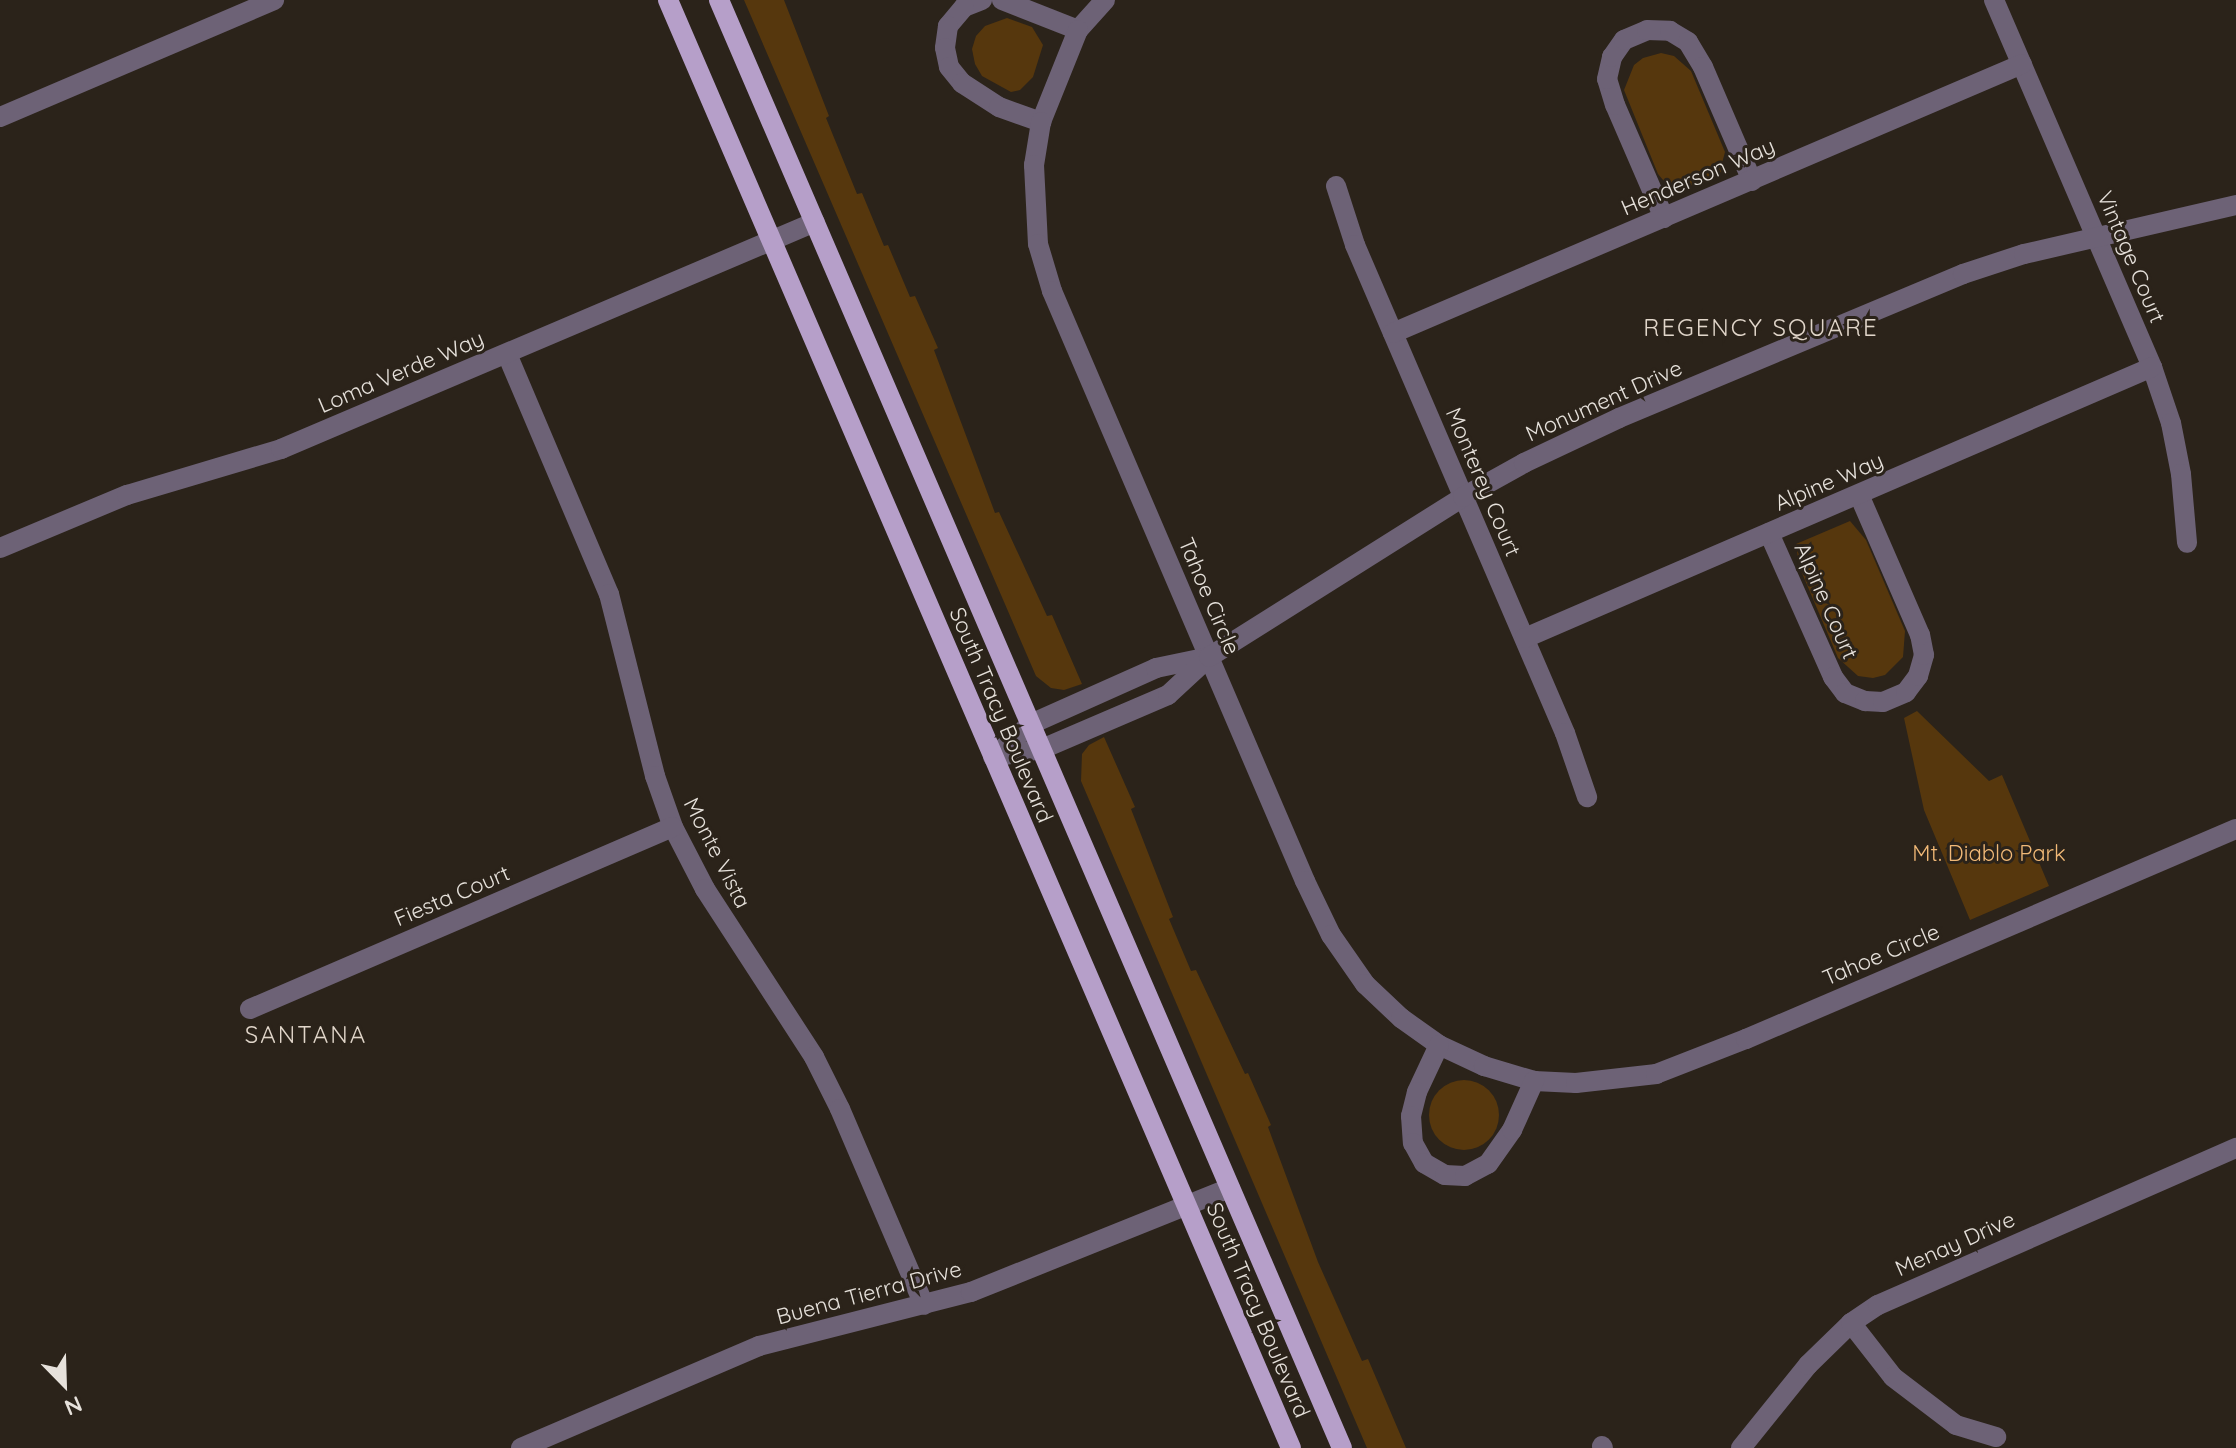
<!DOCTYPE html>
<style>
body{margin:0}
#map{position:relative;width:2236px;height:1448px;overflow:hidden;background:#2b231a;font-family:Quicksand,sans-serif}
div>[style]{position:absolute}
.green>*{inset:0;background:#56370d}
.round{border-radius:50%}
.minor>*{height:20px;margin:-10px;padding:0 10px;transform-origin:10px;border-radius:10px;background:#6d6276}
.primary>*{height:20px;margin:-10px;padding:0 10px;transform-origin:10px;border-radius:10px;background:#b69fc9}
span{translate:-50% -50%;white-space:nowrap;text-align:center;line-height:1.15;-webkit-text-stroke:6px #2b231a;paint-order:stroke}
.street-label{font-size:22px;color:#e6e1db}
.park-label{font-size:22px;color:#f1b977}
.neighbourhood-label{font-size:24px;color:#e1d6ca;letter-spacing:2px}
.north{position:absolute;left:24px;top:1344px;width:80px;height:80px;-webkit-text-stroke:6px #2b231a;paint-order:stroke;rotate:157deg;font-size:22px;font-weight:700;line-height:32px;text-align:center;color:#e6e1db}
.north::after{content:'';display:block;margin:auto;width:28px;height:36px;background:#e6e1db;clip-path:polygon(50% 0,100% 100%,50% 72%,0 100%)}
</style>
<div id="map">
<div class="green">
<div style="clip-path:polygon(744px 0,784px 0,829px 116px,826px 118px,857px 194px,862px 193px,884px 246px,888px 245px,910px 297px,915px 296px,938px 348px,934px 350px,995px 513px,999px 512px,1047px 616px,1052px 615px,1082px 684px,1064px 690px,1051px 688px,1036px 676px)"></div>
<div style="clip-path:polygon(1007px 18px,1032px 27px,1043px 45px,1033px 77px,1020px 90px,1011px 92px,982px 76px,975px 64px,972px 49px,976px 36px,985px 26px)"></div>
<div style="clip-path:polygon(1661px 53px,1674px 56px,1691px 71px,1725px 152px,1722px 163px,1724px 171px,1674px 193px,1658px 174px,1624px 90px,1634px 65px,1643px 58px)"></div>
<div style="clip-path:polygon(1850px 521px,1866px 540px,1905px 631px,1903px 657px,1885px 675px,1873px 678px,1858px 676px,1838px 658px,1799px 566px,1796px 544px)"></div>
<div style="clip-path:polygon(1917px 711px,1989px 781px,2002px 775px,2049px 886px,1970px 920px,1924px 810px,1904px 718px)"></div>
<div style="clip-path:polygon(1104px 737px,1135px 807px,1131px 809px,1173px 917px,1169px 919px,1191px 971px,1196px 970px,1245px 1074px,1248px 1073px,1271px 1125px,1268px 1127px,1318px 1262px,1362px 1361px,1368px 1359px,1406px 1448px,1367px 1448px,1081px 781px,1082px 754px,1089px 745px)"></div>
<div class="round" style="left:1429px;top:1080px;width:70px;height:70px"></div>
</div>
<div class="minor">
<div style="left:982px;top:0;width:19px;rotate:159deg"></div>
<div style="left:964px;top:7px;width:25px;rotate:130deg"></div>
<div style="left:948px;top:26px;width:22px;rotate:98deg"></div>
<div style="left:945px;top:48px;width:19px;rotate:78deg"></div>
<div style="left:949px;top:67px;width:21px;rotate:51deg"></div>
<div style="left:962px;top:83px;width:44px;rotate:33deg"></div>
<div style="left:999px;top:107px;width:45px;rotate:19.7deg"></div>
<div style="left:1002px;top:0;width:82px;rotate:21.5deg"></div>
<div style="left:1105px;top:0;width:40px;rotate:132deg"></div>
<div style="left:1078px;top:30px;width:99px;rotate:111.9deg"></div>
<div style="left:1041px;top:122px;width:44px;rotate:99.2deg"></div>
<div style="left:1034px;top:165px;width:79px;rotate:87.1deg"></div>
<div style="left:1038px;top:244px;width:49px;rotate:73.4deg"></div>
<div style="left:1052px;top:291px;width:642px;rotate:66.79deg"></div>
<div style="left:1305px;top:881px;width:60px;rotate:64.3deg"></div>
<div style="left:1331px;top:935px;width:60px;rotate:55.2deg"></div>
<div style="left:1365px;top:984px;width:50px;rotate:43.4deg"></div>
<div style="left:1401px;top:1018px;width:47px;rotate:35.4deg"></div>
<div style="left:1439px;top:1045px;width:50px;rotate:25deg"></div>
<div style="left:1484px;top:1066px;width:52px;rotate:16.7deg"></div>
<div style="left:1534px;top:1081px;width:42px;rotate:2.7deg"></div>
<div style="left:1576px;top:1083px;width:81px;rotate:-6.4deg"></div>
<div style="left:1656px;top:1074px;width:97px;rotate:-21.3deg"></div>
<div style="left:1746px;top:1039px;width:533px;rotate:-23.2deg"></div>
<div style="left:1994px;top:0;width:400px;rotate:66.7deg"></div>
<div style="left:2152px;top:367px;width:59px;rotate:71.3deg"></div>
<div style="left:2171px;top:423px;width:52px;rotate:78.9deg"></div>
<div style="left:2181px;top:474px;width:69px;rotate:85deg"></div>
<div style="left:0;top:117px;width:298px;rotate:-23.1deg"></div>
<div style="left:1336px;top:186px;width:62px;rotate:72.1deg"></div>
<div style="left:1355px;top:245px;width:531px;rotate:66.72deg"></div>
<div style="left:1565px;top:733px;width:68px;rotate:71deg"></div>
<div style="left:1664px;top:218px;width:123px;rotate:-113.4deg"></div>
<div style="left:1615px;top:105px;width:27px;rotate:-107deg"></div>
<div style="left:1607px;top:79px;width:23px;rotate:-77deg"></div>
<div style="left:1612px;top:57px;width:21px;rotate:-55deg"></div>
<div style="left:1624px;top:40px;width:25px;rotate:-23deg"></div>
<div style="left:1647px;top:30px;width:23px;rotate:2deg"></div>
<div style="left:1670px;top:31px;width:21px;rotate:31deg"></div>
<div style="left:1688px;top:42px;width:29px;rotate:59deg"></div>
<div style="left:1703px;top:67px;width:124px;rotate:66.7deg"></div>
<div style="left:1393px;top:333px;width:684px;rotate:-23.15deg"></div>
<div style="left:507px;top:354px;width:261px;rotate:67deg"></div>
<div style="left:609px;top:594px;width:188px;rotate:75.8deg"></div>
<div style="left:655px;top:776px;width:54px;rotate:70.6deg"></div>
<div style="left:673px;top:827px;width:70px;rotate:62.7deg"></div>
<div style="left:705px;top:889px;width:200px;rotate:57deg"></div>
<div style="left:814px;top:1057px;width:58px;rotate:63.4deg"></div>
<div style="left:840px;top:1109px;width:213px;rotate:66.8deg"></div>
<div style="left:1769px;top:533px;width:158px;rotate:66deg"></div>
<div style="left:1833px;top:677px;width:20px;rotate:53deg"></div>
<div style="left:1845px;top:693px;width:22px;rotate:22deg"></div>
<div style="left:1865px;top:701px;width:18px;rotate:3deg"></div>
<div style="left:1883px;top:702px;width:25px;rotate:-23deg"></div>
<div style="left:1906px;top:692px;width:20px;rotate:-53deg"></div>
<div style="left:1918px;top:676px;width:22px;rotate:-74deg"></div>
<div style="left:1924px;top:655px;width:20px;rotate:-101deg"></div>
<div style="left:1920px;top:635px;width:153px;rotate:-113.5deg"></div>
<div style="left:0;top:548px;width:138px;rotate:-22.7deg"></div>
<div style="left:127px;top:495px;width:161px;rotate:-16.6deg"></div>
<div style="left:281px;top:449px;width:580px;rotate:-23.03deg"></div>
<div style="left:1525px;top:638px;width:683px;rotate:-23.37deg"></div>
<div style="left:994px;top:756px;width:49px;rotate:-40.9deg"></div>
<div style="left:1031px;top:724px;width:137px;rotate:-24.1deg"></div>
<div style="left:1156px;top:668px;width:54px;rotate:-11.7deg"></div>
<div style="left:993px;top:757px;width:50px;rotate:-9.3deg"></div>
<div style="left:1042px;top:749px;width:137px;rotate:-23.2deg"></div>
<div style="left:1168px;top:695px;width:56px;rotate:-42.8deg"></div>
<div style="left:1209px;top:657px;width:300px;rotate:-32.2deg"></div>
<div style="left:1463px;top:497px;width:70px;rotate:-29.1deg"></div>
<div style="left:1524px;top:463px;width:105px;rotate:-25.3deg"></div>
<div style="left:1619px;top:418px;width:373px;rotate:-22.7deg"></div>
<div style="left:1963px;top:274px;width:64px;rotate:-18.2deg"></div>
<div style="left:2024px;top:254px;width:218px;rotate:-13deg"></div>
<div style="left:250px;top:1009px;width:460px;rotate:-23.3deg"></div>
<div style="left:1439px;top:1045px;width:52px;rotate:115.1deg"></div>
<div style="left:1417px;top:1092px;width:25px;rotate:104deg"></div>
<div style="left:1411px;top:1116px;width:27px;rotate:86deg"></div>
<div style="left:1413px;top:1143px;width:23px;rotate:61deg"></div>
<div style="left:1424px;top:1163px;width:24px;rotate:30deg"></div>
<div style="left:1445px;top:1175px;width:20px;rotate:3deg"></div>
<div style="left:1465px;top:1176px;width:26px;rotate:-28deg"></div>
<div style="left:1488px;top:1164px;width:42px;rotate:-54.8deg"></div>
<div style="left:1512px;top:1130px;width:54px;rotate:-65.8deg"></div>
<div style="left:1851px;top:1323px;width:68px;rotate:52.1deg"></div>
<div style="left:1893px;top:1377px;width:79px;rotate:37.3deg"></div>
<div style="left:1956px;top:1425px;width:42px;rotate:16.7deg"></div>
<div style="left:1602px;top:1446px;width:2px;rotate:63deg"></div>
<div style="left:521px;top:1448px;width:259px;rotate:-23.2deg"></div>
<div style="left:759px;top:1346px;width:219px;rotate:-14.3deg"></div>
<div style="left:971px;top:1292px;width:279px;rotate:-21.9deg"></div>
<div style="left:1741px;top:1448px;width:107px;rotate:-51.1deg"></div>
<div style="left:1808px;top:1365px;width:60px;rotate:-44.3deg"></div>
<div style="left:1851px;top:1323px;width:32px;rotate:-34deg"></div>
<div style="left:1878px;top:1305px;width:391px;rotate:-23.7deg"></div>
</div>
<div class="primary">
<div style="left:668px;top:0;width:1576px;rotate:66.72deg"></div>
<div style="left:719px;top:0;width:1576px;rotate:66.72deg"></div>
</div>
<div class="street-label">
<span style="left:1698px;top:177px;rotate:-23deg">Henderson Way</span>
<span style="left:2131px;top:257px;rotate:67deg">Vintage Court</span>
<span style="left:401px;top:372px;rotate:-23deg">Loma Verde Way</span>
<span style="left:1604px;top:401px;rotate:-24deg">Monument Drive</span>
<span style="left:1483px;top:482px;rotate:67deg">Monterey Court</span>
<span style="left:1829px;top:482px;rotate:-23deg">Alpine Way</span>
<span style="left:1209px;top:596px;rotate:67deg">Tahoe Circle</span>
<span style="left:1826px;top:601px;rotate:66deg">Alpine Court</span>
<span style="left:1001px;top:715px;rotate:67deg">South Tracy Boulevard</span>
<span style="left:717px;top:853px;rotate:63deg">Monte Vista</span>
<span style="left:452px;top:896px;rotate:-23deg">Fiesta Court</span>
<span style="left:1881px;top:955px;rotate:-23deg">Tahoe Circle</span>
<span style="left:1955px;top:1244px;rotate:-24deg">Menay Drive</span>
<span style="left:869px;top:1293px;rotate:-15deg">Buena Tierra Drive</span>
<span style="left:1258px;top:1310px;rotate:67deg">South Tracy Boulevard</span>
</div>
<div class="park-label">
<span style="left:1989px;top:854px">Mt. Diablo Park</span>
</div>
<div class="neighbourhood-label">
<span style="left:1761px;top:328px">REGENCY SQUARE</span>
<span style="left:306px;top:1035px">SANTANA</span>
</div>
<div class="north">N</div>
</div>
